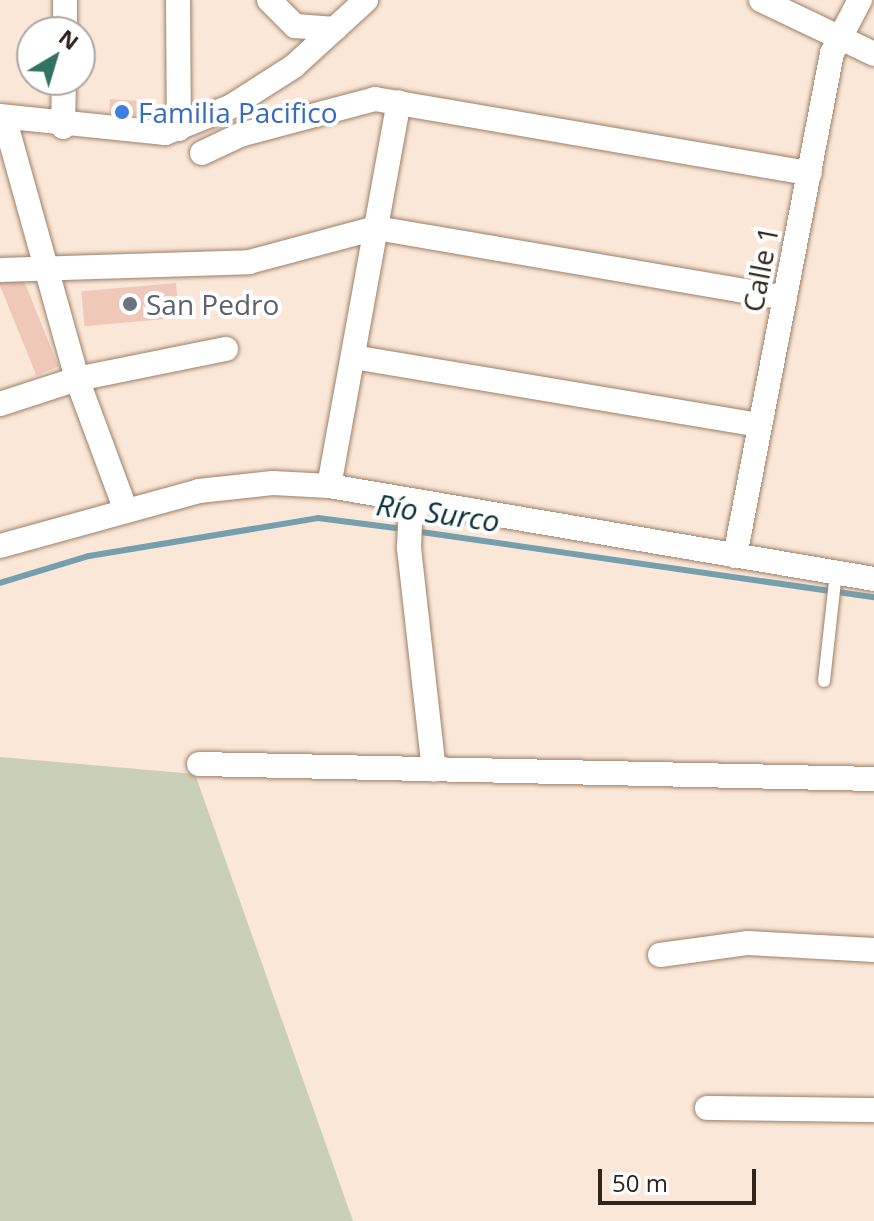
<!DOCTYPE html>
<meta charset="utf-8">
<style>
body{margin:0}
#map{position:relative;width:874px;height:1221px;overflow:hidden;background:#fbe7d8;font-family:"Open Sans",sans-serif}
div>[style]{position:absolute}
.green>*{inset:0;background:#cacfb7}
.stream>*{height:6px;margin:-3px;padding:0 3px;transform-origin:3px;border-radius:3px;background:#759fac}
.building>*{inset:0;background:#f0c8ba;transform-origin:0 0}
.roads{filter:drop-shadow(0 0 2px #9d8069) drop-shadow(0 0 2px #9d8069)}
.lane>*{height:12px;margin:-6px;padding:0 6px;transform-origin:6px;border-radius:6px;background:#fff}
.street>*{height:24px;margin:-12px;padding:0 12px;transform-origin:12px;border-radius:12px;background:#fff}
.dots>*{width:22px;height:22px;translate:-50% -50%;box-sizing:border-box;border:4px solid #fff;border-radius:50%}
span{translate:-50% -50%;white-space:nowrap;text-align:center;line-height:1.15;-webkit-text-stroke:8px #fff;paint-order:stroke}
.shop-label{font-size:28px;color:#366cbe}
.left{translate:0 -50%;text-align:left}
.street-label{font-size:28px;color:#30241b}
.worship-label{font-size:28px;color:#5b616d}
.water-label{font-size:30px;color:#052f3a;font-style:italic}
.north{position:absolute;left:16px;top:16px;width:80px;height:80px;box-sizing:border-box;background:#fff;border:2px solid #aca7a4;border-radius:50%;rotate:38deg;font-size:22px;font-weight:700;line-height:32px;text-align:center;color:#30241b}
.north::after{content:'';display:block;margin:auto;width:28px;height:36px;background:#317261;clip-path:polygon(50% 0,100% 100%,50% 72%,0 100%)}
.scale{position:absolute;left:598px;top:1169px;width:158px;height:36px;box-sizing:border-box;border:4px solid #30241b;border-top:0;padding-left:10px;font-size:24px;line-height:28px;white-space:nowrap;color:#30241b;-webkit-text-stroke:6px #fff;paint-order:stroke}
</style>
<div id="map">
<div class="green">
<div style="clip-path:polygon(0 757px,195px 774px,353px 1221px,0 1221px)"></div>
</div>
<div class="stream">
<div style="left:414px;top:531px;width:465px;rotate:8.2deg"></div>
<div style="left:0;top:583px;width:93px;rotate:-16.9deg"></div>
<div style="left:89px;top:556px;width:232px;rotate:-9.4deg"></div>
<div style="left:318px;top:518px;width:86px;rotate:7.4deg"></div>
</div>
<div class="building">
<div style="left:110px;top:99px;width:30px;height:14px;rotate:4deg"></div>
<div style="left:20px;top:271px;width:103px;height:24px;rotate:68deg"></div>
<div style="left:176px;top:283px;width:35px;height:95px;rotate:85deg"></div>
</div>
<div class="roads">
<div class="lane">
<div style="left:824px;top:681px;width:109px;rotate:-83.7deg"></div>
</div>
<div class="street">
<div style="left:178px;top:0;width:129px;rotate:89.6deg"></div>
<div style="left:269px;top:0;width:37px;rotate:45deg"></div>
<div style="left:295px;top:26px;width:40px;rotate:4.3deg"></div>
<div style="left:761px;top:0;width:125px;rotate:25.5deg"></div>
<div style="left:65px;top:32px;width:32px;rotate:-90deg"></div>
<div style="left:0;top:116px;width:166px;rotate:5.9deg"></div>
<div style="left:165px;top:133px;width:70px;rotate:-21.8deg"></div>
<div style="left:230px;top:107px;width:76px;rotate:-32.6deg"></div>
<div style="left:294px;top:66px;width:98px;rotate:-42.5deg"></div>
<div style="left:4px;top:117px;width:272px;rotate:74.4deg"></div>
<div style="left:77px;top:379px;width:141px;rotate:69.6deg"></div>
<div style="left:63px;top:127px;width:47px;rotate:-88.8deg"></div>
<div style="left:202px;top:153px;width:42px;rotate:-25.3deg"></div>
<div style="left:240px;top:135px;width:140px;rotate:-14.9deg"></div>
<div style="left:375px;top:99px;width:441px;rotate:9.7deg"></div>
<div style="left:0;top:270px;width:249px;rotate:-1.8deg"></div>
<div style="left:249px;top:262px;width:131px;rotate:-15deg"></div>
<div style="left:376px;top:228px;width:415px;rotate:9.7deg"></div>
<div style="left:353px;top:357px;width:412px;rotate:9.5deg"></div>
<div style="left:0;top:404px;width:81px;rotate:-18deg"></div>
<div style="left:77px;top:379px;width:152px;rotate:-11.4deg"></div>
<div style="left:329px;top:486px;width:390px;rotate:-79.7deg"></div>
<div style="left:411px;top:500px;width:48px;rotate:92.4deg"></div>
<div style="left:409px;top:548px;width:223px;rotate:83.6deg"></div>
<div style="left:0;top:546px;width:206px;rotate:-15.4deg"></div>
<div style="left:199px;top:491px;width:74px;rotate:-6.2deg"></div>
<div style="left:273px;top:483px;width:56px;rotate:3.1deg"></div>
<div style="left:329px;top:486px;width:553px;rotate:9.68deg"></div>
<div style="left:735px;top:556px;width:512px;rotate:-79.08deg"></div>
<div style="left:832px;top:53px;width:60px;rotate:-62.2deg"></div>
<div style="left:199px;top:764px;width:675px;rotate:1.27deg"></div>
<div style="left:660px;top:955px;width:89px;rotate:-7.8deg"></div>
<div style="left:748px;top:943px;width:126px;rotate:3.2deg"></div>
<div style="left:707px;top:1108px;width:167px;rotate:0.7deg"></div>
</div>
</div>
<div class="dots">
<div style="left:122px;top:112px;background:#3f7fe0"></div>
<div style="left:130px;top:304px;background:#6b7280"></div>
</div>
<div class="shop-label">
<span class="left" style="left:138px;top:112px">Familia Pacifico</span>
</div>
<div class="street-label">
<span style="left:760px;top:269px;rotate:-79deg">Calle 1</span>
</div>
<div class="worship-label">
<span class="left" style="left:146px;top:304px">San Pedro</span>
</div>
<div class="water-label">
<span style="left:438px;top:513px;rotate:8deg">Río Surco</span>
</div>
<div class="north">N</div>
<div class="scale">50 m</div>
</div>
